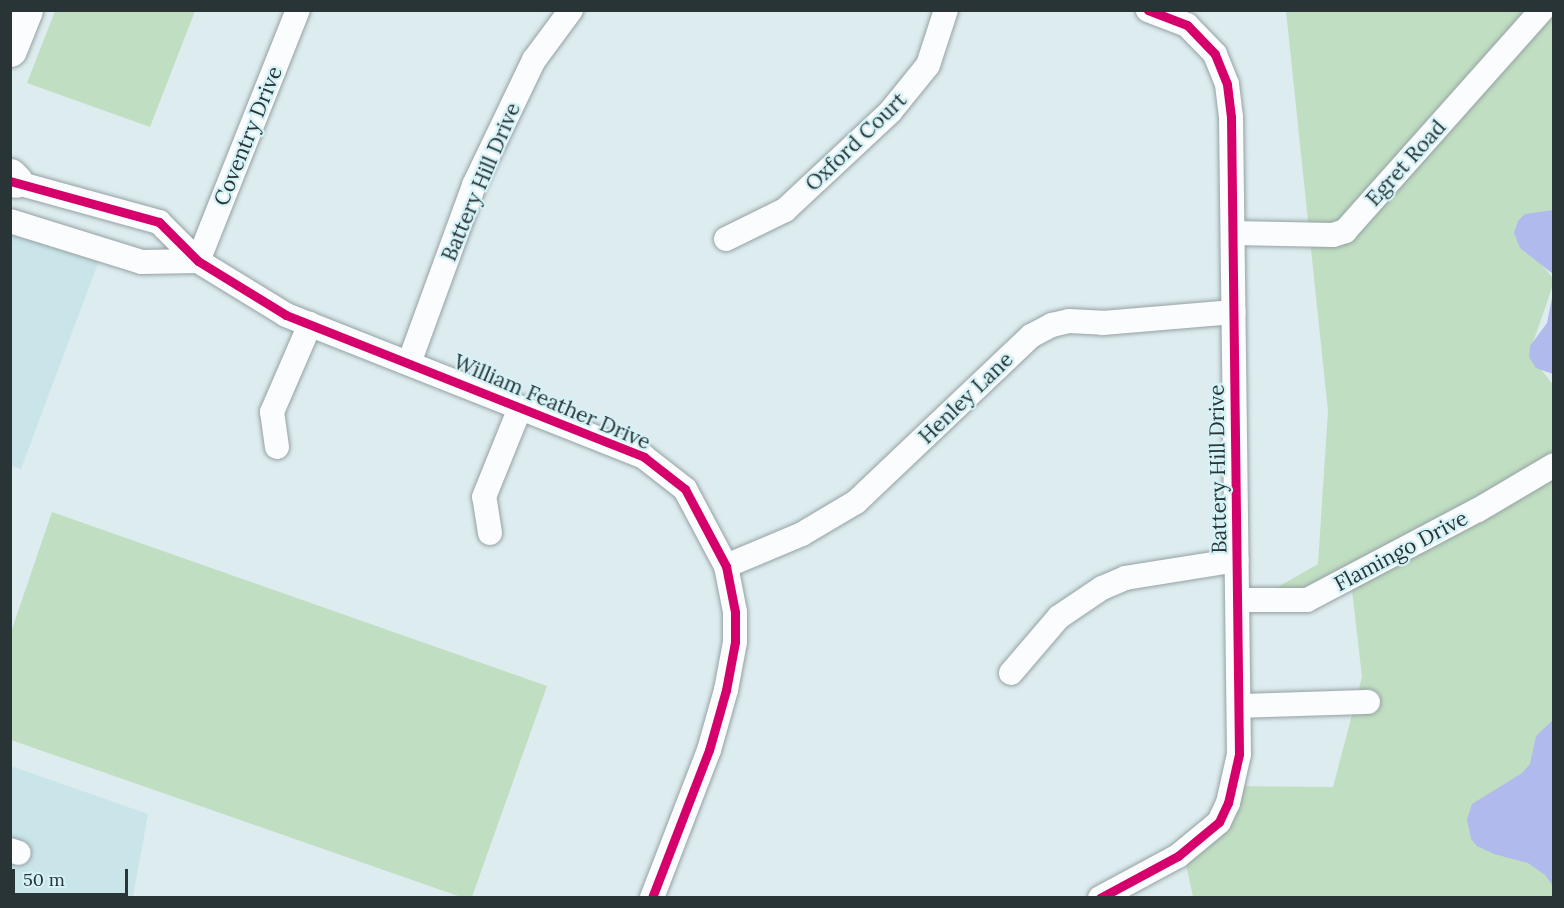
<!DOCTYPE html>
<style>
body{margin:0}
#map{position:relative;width:1564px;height:908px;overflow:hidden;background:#ddecef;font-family:Lora,serif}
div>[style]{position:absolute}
.built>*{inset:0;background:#c9e5ea}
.green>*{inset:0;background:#c0dec2}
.water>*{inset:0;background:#b0baec}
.roads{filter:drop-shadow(0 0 2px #95a1a3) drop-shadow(0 0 2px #95a1a3)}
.minor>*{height:24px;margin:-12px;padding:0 12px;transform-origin:12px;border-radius:12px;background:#fafcfd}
.highway>*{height:33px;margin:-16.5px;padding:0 16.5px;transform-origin:16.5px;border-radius:16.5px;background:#fafcfd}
.cycleway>*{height:9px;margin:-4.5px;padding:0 4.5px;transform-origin:4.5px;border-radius:4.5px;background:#d6006c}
span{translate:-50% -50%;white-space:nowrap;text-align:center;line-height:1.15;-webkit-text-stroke:4.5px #d5f2f7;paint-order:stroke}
.street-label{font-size:21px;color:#293436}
.frame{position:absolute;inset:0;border:12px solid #293436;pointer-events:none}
.scale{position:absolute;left:12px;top:869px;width:116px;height:27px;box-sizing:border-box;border:3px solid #293436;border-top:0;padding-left:8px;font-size:18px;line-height:21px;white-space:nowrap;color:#293436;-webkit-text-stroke:4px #d5f2f7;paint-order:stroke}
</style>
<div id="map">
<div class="built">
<div style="clip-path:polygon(10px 221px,103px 250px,21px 469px,10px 465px)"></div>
<div style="clip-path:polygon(11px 766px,148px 814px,133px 897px,11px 898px)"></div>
</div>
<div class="green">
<div style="clip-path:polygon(55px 11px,195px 11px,150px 127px,27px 83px)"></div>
<div style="clip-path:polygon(1286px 11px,1553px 11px,1553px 209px,1514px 233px,1553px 278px,1553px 285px,1529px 354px,1554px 386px,1553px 897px,1193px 897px,1183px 850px,1231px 786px,1333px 787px,1362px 677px,1352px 590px,1271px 591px,1318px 564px,1328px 411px)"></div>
<div style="clip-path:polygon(52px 512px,547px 686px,472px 897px,461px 897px,11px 740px,11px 632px)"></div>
</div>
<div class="water">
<div style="clip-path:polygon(1553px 210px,1554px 210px,1553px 274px,1520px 248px,1514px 233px,1518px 221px,1525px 214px)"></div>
<div style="clip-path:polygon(1553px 293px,1554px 374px,1553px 374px,1536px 368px,1529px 357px,1530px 346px,1547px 323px)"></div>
<div style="clip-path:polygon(1553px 720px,1553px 886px,1545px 875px,1528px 863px,1494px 854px,1477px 846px,1471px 839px,1467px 819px,1472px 804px,1522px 773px,1530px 764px,1536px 736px)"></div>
</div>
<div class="roads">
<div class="minor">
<div style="left:10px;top:181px;width:155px;rotate:15.4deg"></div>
<div style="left:159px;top:222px;width:55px;rotate:45deg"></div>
<div style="left:198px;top:261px;width:103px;rotate:31.5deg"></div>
<div style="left:286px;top:315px;width:385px;rotate:21.6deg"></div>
<div style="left:644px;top:457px;width:52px;rotate:38deg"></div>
<div style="left:685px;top:489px;width:87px;rotate:62deg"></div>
<div style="left:726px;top:566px;width:47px;rotate:78.9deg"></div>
<div style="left:735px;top:612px;width:30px;rotate:90deg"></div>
<div style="left:735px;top:642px;width:49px;rotate:100.6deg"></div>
<div style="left:726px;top:690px;width:62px;rotate:105.8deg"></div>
<div style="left:709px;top:750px;width:159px;rotate:111.1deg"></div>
<div style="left:10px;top:221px;width:138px;rotate:17.3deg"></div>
<div style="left:142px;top:262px;width:56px;rotate:-1deg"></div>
<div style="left:1233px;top:233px;width:100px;rotate:1.1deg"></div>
<div style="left:1333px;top:235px;width:13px;rotate:-18deg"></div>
<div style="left:1345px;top:231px;width:296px;rotate:-48.3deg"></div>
<div style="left:726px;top:239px;width:66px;rotate:-26.2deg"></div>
<div style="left:785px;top:210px;width:144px;rotate:-43deg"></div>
<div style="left:890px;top:112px;width:60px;rotate:-51deg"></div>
<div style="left:928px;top:65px;width:58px;rotate:-71.9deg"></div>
<div style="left:198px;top:261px;width:270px;rotate:-68.3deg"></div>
<div style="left:409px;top:363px;width:189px;rotate:-69.9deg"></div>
<div style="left:474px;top:185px;width:139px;rotate:-64.4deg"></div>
<div style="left:534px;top:60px;width:62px;rotate:-53.5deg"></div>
<div style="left:277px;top:447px;width:35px;rotate:-98deg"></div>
<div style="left:272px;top:412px;width:96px;rotate:-66.6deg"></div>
<div style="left:490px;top:533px;width:36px;rotate:-99deg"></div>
<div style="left:484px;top:497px;width:96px;rotate:-68deg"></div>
<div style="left:726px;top:566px;width:82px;rotate:-22.8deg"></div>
<div style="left:802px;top:534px;width:63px;rotate:-30.7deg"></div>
<div style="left:856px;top:502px;width:241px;rotate:-43.5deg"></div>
<div style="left:1031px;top:336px;width:24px;rotate:-28deg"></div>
<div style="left:1052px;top:325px;width:17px;rotate:-13deg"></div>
<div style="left:1069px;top:321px;width:34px;rotate:3deg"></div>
<div style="left:1103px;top:323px;width:131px;rotate:-4.8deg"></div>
<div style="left:1238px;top:600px;width:69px"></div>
<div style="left:1307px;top:600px;width:193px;rotate:-27.8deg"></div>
<div style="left:1478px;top:510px;width:88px;rotate:-30.6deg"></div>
<div style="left:1011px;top:673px;width:74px;rotate:-49.4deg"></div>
<div style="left:1059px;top:617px;width:52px;rotate:-34deg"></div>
<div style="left:1102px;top:588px;width:25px;rotate:-23deg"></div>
<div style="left:1125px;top:578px;width:113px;rotate:-9.1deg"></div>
<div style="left:1239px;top:706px;width:129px;rotate:-1.8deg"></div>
<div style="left:10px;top:850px;width:9px;rotate:18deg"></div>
<div style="left:1100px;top:898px;width:89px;rotate:-28.3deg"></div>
<div style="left:1178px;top:856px;width:53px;rotate:-39.7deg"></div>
<div style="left:1219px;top:822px;width:21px;rotate:-65deg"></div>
<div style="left:1228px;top:803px;width:50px;rotate:-77.3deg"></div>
<div style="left:1239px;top:754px;width:637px;rotate:-90.72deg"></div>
<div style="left:1231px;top:117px;width:33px;rotate:-97deg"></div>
<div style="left:1227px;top:84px;width:32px;rotate:-112deg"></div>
<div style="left:1215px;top:54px;width:40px;rotate:-134deg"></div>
<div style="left:1187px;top:25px;width:42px;rotate:-159deg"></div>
</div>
<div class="highway">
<div style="left:10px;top:50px;width:43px;rotate:-68.2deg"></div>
<div style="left:10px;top:175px;width:8px;rotate:45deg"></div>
</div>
</div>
<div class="cycleway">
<div style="left:10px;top:181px;width:155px;rotate:15.4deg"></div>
<div style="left:159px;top:222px;width:55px;rotate:45deg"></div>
<div style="left:198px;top:261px;width:103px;rotate:31.5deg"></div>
<div style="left:286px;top:315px;width:385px;rotate:21.6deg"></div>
<div style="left:644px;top:457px;width:52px;rotate:38deg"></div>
<div style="left:685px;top:489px;width:87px;rotate:62deg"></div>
<div style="left:726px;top:566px;width:47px;rotate:78.9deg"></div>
<div style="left:735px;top:612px;width:30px;rotate:90deg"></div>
<div style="left:735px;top:642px;width:49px;rotate:100.6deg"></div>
<div style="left:726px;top:690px;width:62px;rotate:105.8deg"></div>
<div style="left:709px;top:750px;width:159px;rotate:111.1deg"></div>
<div style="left:1100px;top:898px;width:89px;rotate:-28.3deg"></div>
<div style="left:1178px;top:856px;width:53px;rotate:-39.7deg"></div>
<div style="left:1219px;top:822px;width:21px;rotate:-65deg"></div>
<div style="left:1228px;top:803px;width:50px;rotate:-77.3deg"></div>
<div style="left:1239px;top:754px;width:637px;rotate:-90.72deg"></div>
<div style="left:1231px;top:117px;width:33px;rotate:-97deg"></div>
<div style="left:1227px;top:84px;width:32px;rotate:-112deg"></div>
<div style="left:1215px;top:54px;width:40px;rotate:-134deg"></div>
<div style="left:1187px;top:25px;width:42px;rotate:-159deg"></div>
</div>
<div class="street-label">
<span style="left:248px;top:136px;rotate:-68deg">Coventry Drive</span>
<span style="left:856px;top:142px;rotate:-44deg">Oxford Court</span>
<span style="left:1406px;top:163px;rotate:-48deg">Egret Road</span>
<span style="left:481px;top:182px;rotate:-67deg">Battery Hill Drive</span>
<span style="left:966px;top:398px;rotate:-44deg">Henley Lane</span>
<span style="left:552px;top:402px;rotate:23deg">William Feather Drive</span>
<span style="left:1218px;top:469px;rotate:-91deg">Battery Hill Drive</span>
<span style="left:1401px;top:551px;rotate:-28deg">Flamingo Drive</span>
</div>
<div class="frame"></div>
<div class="scale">50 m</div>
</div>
